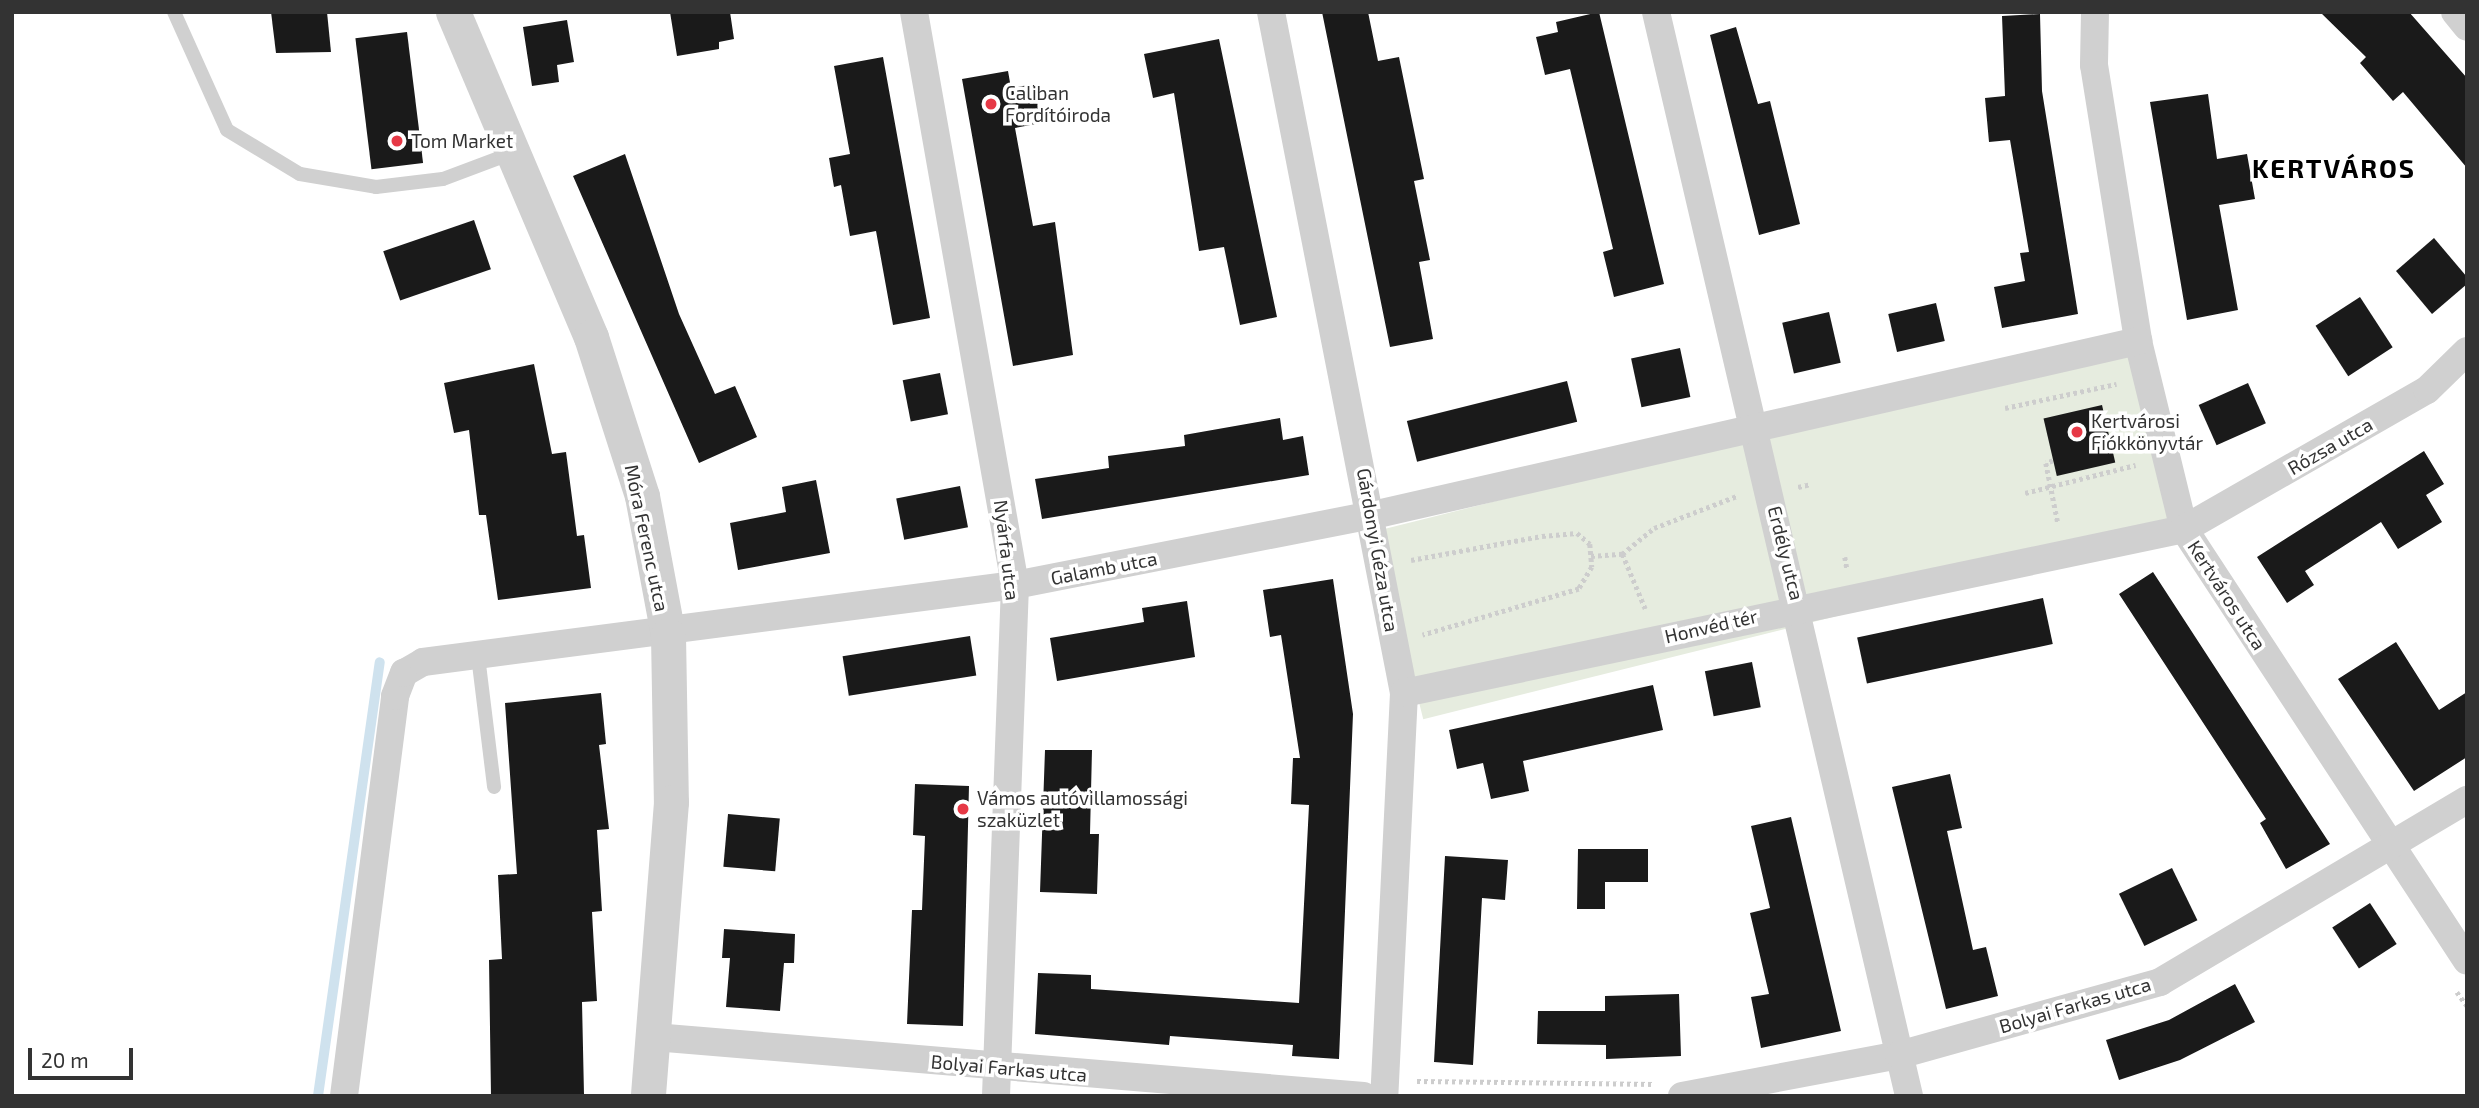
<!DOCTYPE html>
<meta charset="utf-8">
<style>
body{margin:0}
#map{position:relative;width:2479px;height:1108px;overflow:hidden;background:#fff;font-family:"Exo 2",sans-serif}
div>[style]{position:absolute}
.green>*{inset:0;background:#e6ecdf;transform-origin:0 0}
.stream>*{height:10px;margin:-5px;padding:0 5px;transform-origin:5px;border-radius:5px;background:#cfe2ee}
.building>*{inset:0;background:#1a1a1a;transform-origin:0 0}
.path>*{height:4.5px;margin-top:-2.25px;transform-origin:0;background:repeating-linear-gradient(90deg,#cdcdcd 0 3.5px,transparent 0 7px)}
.service>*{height:14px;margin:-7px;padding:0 7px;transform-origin:7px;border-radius:7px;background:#d0d0d0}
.minor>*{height:28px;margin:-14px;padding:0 14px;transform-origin:14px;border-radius:14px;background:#d0d0d0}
.tertiary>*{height:35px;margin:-17.5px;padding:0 17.5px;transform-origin:17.5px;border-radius:17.5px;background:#d0d0d0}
.dots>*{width:19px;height:19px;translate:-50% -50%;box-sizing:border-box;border:4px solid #fff;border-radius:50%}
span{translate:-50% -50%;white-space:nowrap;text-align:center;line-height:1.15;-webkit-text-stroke:7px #fff;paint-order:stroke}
.poi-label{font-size:19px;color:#333}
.left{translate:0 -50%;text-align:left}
.street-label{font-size:19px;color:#333}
.district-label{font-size:26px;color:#000;font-weight:700;letter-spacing:2px}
.frame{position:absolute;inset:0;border:14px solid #333;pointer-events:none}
.scale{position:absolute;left:28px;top:1048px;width:105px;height:32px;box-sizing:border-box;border:4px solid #333;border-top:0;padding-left:9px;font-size:21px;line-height:24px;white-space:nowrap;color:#333;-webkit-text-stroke:5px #fff;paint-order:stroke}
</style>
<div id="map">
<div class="green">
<div style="left:2138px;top:341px;width:194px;height:785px;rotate:76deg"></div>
</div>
<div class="stream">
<div style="left:318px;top:1096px;width:438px;rotate:-81.9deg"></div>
</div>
<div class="building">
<div style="clip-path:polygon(271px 12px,327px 12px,331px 52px,276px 53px)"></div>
<div style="clip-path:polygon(670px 12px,730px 12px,734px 39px,719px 42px,719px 49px,677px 56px)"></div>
<div style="clip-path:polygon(1322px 12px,1368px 12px,1378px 61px,1399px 57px,1424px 179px,1414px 181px,1430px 260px,1419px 262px,1433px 339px,1390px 347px)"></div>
<div style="clip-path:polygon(1599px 12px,1664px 284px,1614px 297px,1603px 252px,1613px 249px,1570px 69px,1545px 75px,1536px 37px,1558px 32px,1556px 22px)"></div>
<div style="clip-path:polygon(2320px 12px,2409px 12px,2467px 78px,2467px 168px,2403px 92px,2393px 101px,2360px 63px,2366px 57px)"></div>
<div style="clip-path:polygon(2040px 14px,2042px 91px,2078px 314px,2002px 328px,1994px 287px,2025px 281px,2020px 253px,2029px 252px,2010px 140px,1989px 142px,1985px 98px,2005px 96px,2002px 16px)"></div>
<div style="clip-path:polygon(567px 20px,574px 62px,557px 65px,559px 82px,532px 86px,523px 27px)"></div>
<div style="clip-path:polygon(1736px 27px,1758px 104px,1770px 101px,1800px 224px,1759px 235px,1710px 35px)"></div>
<div style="left:407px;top:32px;width:132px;height:52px;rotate:83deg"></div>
<div style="clip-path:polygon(1219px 39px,1277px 317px,1240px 325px,1224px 247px,1199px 251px,1174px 93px,1153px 98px,1144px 54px)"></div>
<div style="clip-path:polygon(883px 57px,930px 318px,893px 325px,876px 231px,850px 236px,841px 185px,834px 187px,829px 158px,850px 154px,834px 66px)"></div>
<div style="clip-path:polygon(1008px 71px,1011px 88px,1034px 84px,1041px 123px,1015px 128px,1033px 226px,1055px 222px,1073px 355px,1013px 366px,962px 79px)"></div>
<div style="clip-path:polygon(2208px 94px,2217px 159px,2247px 154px,2255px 199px,2219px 205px,2238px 310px,2187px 320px,2150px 102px)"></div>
<div style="clip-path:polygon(625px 154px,679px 314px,715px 394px,735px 386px,757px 437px,699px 463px,573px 176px)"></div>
<div style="left:474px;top:220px;width:52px;height:96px;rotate:71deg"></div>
<div style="clip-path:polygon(2434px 238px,2467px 277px,2467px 284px,2432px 314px,2396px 271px)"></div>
<div style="left:2360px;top:297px;width:60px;height:53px;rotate:57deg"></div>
<div style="left:1936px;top:303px;width:39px;height:49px;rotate:77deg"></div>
<div style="left:1829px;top:312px;width:52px;height:48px;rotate:77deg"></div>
<div style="left:1680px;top:348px;width:50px;height:50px;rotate:78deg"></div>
<div style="clip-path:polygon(534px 364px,552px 454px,566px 452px,577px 536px,584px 535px,591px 588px,498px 600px,486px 515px,479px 515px,469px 430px,454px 433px,444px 383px)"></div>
<div style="left:940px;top:373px;width:42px;height:38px;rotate:79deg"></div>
<div style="left:1567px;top:381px;width:42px;height:165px;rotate:76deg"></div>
<div style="left:2248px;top:383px;width:44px;height:54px;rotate:66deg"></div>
<div style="left:2102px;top:405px;width:59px;height:60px;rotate:77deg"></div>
<div style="clip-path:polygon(1280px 418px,1283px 440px,1303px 436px,1309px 475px,1042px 519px,1035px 479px,1109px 468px,1108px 456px,1185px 446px,1184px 435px)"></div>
<div style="clip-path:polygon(2424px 451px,2444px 484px,2426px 495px,2442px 522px,2398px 549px,2381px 522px,2305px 571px,2314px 585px,2287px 603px,2257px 557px)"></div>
<div style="clip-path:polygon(816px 480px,830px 553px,738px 570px,730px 523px,786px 512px,782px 487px)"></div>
<div style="left:960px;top:486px;width:42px;height:65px;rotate:79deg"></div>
<div style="clip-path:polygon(2153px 572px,2330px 844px,2286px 869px,2260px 823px,2266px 819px,2119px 594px)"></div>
<div style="clip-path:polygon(1333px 579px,1353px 714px,1339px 1059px,1292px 1056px,1293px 1045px,1170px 1036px,1169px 1045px,1035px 1034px,1038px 973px,1091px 975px,1091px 989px,1299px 1003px,1309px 805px,1291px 804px,1293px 758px,1300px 758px,1281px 635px,1270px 637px,1263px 590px)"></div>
<div style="left:2043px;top:598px;width:47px;height:190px;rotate:78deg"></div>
<div style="clip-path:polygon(1187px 601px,1195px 657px,1057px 681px,1050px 638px,1144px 622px,1142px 608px)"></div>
<div style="left:970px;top:636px;width:40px;height:129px;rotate:81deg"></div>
<div style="clip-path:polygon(2396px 642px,2439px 710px,2467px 692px,2467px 757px,2414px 791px,2338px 679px)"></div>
<div style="left:1752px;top:662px;width:46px;height:48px;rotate:79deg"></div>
<div style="clip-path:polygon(1653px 685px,1663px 730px,1523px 761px,1529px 791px,1491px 799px,1483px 763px,1457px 769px,1449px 730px)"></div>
<div style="clip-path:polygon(601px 693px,606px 744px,599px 745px,609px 829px,597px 830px,602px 911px,592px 912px,597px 1001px,582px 1002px,584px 1094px,491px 1096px,489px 960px,502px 959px,498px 875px,517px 874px,505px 703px)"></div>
<div style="clip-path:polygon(1045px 750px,1092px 750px,1090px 834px,1099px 834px,1097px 894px,1040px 892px)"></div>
<div style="clip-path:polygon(1950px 774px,1962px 828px,1947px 831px,1973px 950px,1986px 947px,1998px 996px,1946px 1009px,1892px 787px)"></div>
<div style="clip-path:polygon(915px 784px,969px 786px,963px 1026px,907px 1024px,912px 910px,922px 910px,925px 836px,913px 835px)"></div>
<div style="left:728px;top:814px;width:52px;height:53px;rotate:5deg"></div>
<div style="clip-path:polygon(1791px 817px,1841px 1031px,1761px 1048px,1751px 997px,1769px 994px,1750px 913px,1770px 908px,1751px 826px)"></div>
<div style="clip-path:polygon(1578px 849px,1648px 849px,1648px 882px,1605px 882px,1605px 909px,1577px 909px)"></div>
<div style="clip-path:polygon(1445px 856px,1508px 860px,1505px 900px,1482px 898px,1473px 1065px,1434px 1062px)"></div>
<div style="left:2172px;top:868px;width:58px;height:59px;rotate:64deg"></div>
<div style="left:2370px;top:903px;width:49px;height:45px;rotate:57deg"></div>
<div style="clip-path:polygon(724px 929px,795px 934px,794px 963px,784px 963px,780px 1011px,726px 1007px,730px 958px,722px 958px)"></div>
<div style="clip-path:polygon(2235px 984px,2255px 1022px,2180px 1060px,2119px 1080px,2106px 1040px,2169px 1020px)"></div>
<div style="clip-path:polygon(1679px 994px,1681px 1056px,1606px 1059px,1606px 1045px,1537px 1044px,1538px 1011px,1605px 1011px,1605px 996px)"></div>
</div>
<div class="path">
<div style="left:2005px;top:408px;width:114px;rotate:-12.2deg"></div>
<div style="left:2111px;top:446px;width:20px;rotate:-18deg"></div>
<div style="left:2053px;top:461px;width:7px;rotate:164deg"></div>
<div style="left:2046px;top:463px;width:61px;rotate:78.7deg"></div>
<div style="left:1798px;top:487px;width:13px;rotate:-13deg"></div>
<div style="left:2025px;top:493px;width:114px;rotate:-14.2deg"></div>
<div style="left:1591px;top:556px;width:31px;rotate:-4deg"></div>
<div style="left:1845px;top:557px;width:11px;rotate:80deg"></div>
<div style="left:1411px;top:560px;width:133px;rotate:-10.4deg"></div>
<div style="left:1542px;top:536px;width:35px;rotate:-5deg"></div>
<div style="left:1577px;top:533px;width:17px;rotate:40deg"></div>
<div style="left:1590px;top:544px;width:23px;rotate:85deg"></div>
<div style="left:1592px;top:567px;width:26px;rotate:121deg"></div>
<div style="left:1579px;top:589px;width:163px;rotate:163.6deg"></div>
<div style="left:1645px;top:609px;width:60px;rotate:-112.7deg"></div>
<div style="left:1622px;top:554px;width:41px;rotate:-39.1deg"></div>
<div style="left:1654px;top:528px;width:89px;rotate:-21.1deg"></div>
<div style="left:2457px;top:992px;width:17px;rotate:54deg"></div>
<div style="left:1417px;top:1081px;width:236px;rotate:0.7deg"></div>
</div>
<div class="service">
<div style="left:174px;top:12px;width:129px;rotate:65.8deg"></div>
<div style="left:227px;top:130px;width:85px;rotate:31.1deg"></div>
<div style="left:300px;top:174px;width:77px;rotate:9.7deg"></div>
<div style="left:376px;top:187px;width:67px;rotate:-6.8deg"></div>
<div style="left:443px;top:179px;width:74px;rotate:-20.6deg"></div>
<div style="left:478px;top:656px;width:132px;rotate:83deg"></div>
</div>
<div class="minor">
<div style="left:914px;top:12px;width:582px;rotate:80deg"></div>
<div style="left:1015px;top:585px;width:511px;rotate:92.13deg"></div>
<div style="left:1271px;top:12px;width:694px;rotate:78.95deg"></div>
<div style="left:1404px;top:693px;width:403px;rotate:92.8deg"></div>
<div style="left:1656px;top:12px;width:1113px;rotate:76.86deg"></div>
<div style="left:2095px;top:12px;width:53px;rotate:91.1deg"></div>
<div style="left:2094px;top:65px;width:279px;rotate:80.9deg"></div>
<div style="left:2138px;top:341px;width:194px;rotate:76.3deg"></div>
<div style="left:2184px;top:529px;width:516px;rotate:56.77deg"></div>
<div style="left:2455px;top:12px;width:19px;rotate:51deg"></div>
<div style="left:1404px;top:693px;width:797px;rotate:-11.87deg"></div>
<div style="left:2184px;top:529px;width:280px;rotate:-29.8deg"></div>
<div style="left:2427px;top:390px;width:56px;rotate:-44.3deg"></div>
<div style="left:654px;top:1037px;width:712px;rotate:4.75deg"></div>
<div style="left:344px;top:1096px;width:403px;rotate:-82.7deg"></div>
<div style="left:395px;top:696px;width:25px;rotate:-69deg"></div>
<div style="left:404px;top:673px;width:22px;rotate:-30deg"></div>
<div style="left:423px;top:662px;width:597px;rotate:-7.41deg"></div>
<div style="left:1015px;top:585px;width:365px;rotate:-11.1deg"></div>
<div style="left:1373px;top:515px;width:785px;rotate:-12.81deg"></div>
<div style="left:1682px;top:1096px;width:221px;rotate:-10.7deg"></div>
<div style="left:1899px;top:1055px;width:271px;rotate:-15.6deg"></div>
<div style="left:2160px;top:982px;width:357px;rotate:-30.7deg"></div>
</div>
<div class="tertiary">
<div style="left:453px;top:12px;width:353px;rotate:67deg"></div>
<div style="left:591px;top:337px;width:167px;rotate:72.2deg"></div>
<div style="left:642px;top:496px;width:141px;rotate:79.4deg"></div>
<div style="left:668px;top:635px;width:167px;rotate:89deg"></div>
<div style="left:671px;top:802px;width:295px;rotate:94.5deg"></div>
</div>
<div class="dots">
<div style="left:991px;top:104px;background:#e63946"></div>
<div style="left:397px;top:141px;background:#e63946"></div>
<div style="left:2077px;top:432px;background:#e63946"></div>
<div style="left:963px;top:809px;background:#e63946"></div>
</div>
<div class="poi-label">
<span class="left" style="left:1005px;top:104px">Caliban<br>Fordítóiroda</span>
<span class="left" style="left:411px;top:141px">Tom Market</span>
<span class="left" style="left:2091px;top:432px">Kertvárosi<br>Fiókkönyvtár</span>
<span class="left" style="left:977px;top:809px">Vámos autóvillamossági<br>szaküzlet</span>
</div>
<div class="street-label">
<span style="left:2330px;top:446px;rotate:-30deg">Rózsa utca</span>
<span style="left:647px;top:538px;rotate:78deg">Móra Ferenc utca</span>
<span style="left:1007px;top:550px;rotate:83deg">Nyárfa utca</span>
<span style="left:1378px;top:550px;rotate:80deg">Gárdonyi Géza utca</span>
<span style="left:1786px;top:553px;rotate:76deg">Erdély utca</span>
<span style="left:1104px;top:568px;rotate:-11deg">Galamb utca</span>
<span style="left:2227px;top:595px;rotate:57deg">Kertváros utca</span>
<span style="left:1711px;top:626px;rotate:-13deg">Honvéd tér</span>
<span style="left:2075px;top:1005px;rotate:-16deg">Bolyai Farkas utca</span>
<span style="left:1009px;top:1068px;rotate:5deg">Bolyai Farkas utca</span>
</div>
<div class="district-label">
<span style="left:2334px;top:168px">KERTVÁROS</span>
</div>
<div class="frame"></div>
<div class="scale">20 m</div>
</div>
